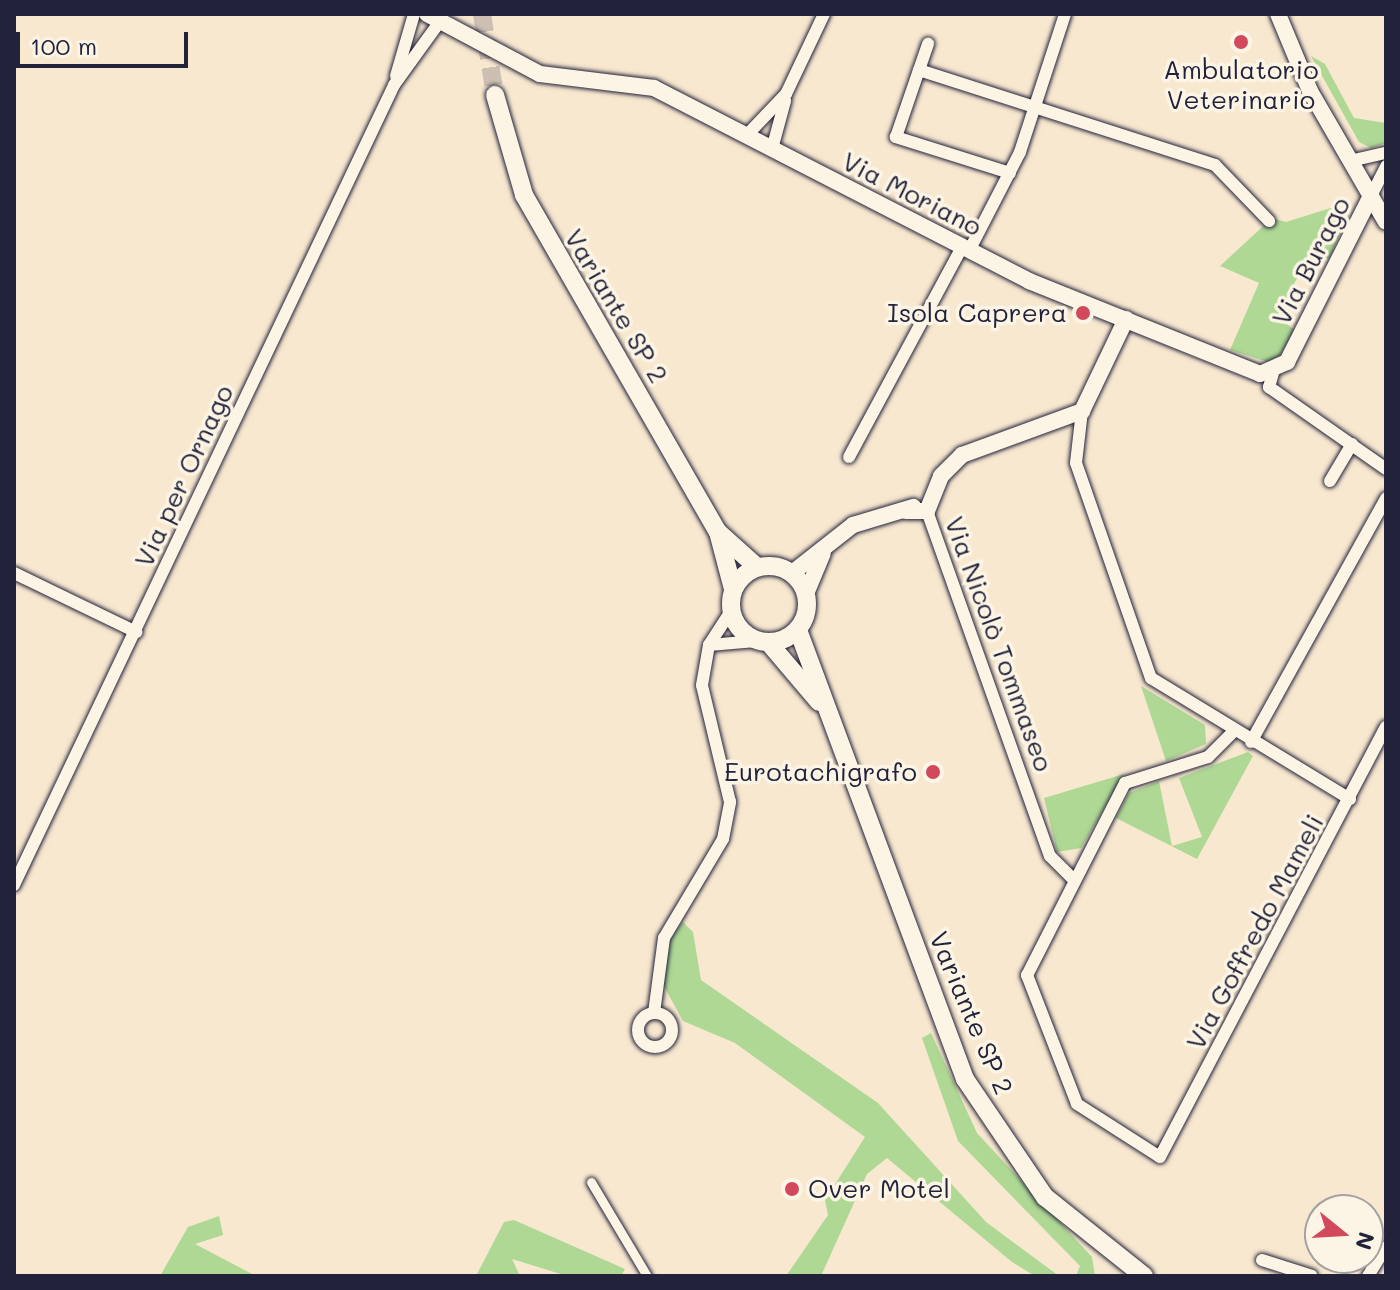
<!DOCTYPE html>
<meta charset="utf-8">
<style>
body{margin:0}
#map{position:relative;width:1400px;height:1290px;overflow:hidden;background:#f8e8d0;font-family:Mali,sans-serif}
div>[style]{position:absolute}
.green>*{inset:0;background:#afd895}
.secondary-tunnel>*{height:18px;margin-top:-9px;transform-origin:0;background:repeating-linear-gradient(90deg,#cdc0b2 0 18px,transparent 0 27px)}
.roads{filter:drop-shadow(0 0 2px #22223b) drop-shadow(0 0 2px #22223b)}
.pedestrian>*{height:9px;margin:-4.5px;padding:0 4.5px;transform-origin:4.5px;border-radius:4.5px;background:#fcf5e5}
.minor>*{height:12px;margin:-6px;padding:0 6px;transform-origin:6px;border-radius:6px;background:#fcf5e5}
.minor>.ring{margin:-6px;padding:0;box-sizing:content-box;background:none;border:12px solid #fcf5e5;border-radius:50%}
.tertiary>*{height:16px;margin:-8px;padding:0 8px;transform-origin:8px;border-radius:8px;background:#fcf5e5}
.secondary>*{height:18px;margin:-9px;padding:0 9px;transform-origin:9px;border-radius:9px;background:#fcf5e5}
.secondary>.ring{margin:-9px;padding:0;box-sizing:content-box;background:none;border:18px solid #fcf5e5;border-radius:50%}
.dots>*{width:22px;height:22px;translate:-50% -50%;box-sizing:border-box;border:4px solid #fcf5e5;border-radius:50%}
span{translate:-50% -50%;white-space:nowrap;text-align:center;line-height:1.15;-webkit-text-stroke:7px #fcf5e5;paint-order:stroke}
.poi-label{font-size:26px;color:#22223b}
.right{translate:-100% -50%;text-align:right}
.left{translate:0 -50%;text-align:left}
.street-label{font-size:26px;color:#22223b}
.frame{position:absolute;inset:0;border:16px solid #22223b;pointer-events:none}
.north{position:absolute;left:1304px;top:1194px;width:80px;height:80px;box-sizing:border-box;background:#fcf5e5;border:2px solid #a5a1a1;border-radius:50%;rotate:108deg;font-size:22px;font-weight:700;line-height:32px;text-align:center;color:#22223b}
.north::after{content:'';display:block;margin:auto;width:28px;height:36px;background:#d1495b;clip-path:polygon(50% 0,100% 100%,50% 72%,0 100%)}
.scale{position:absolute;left:16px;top:32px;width:172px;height:36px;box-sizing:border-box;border:4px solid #22223b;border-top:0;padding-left:10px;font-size:24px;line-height:28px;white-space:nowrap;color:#22223b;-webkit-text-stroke:6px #fcf5e5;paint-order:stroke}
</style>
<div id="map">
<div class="green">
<div style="clip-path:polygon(1311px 56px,1325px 64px,1354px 118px,1386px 123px,1386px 143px,1371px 148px,1359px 142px)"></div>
<div style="clip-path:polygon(1334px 207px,1346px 220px,1329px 259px,1311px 251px,1277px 317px,1295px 330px,1280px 355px,1268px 362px,1230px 350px,1259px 283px,1220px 266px,1272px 218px,1286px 222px)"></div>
<div style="clip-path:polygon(1141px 686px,1205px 725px,1206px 744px,1166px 761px)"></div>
<div style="clip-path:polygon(1248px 752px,1253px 756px,1197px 859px,1116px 818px,1129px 793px,1159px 781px,1172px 846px,1202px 837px,1179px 778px)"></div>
<div style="clip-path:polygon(1124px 774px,1081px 848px,1057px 852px,1044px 798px)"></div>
<div style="clip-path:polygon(683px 922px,693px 932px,701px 980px,878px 1103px,986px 1222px,1059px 1276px,1035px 1276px,1012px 1262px,887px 1158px,867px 1174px,821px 1276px,786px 1276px,828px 1215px,825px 1200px,865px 1137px,735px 1043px,683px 1021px,661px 981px,670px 939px)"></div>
<div style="clip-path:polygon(931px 1033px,977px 1133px,1092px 1257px,1095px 1276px,1076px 1276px,1080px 1266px,958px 1141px,922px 1038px)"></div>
<div style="clip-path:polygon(219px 1216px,223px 1235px,195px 1244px,256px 1276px,160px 1276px,188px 1227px)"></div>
<div style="clip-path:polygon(514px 1220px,625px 1269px,621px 1276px,567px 1276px,512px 1259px,520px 1276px,476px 1276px,504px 1222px)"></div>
</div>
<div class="secondary-tunnel">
<div style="left:482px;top:14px;width:82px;rotate:80.9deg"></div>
</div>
<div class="roads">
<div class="pedestrian">
<div style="left:591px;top:1182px;width:109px;rotate:59.2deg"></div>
</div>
<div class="minor">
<div style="left:919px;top:70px;width:28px;rotate:-71deg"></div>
<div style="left:396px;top:76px;width:65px;rotate:-73.8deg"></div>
<div style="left:746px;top:136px;width:58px;rotate:-46.4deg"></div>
<div style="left:786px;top:94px;width:89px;rotate:-64.6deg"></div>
<div style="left:772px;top:149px;width:50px;rotate:-74.8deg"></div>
<div style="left:1350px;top:161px;width:37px;rotate:-13deg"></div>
<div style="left:1010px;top:173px;width:120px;rotate:-162.5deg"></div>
<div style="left:896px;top:137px;width:71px;rotate:-71.1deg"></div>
<div style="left:919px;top:70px;width:311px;rotate:17.8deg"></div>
<div style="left:1215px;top:165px;width:78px;rotate:46deg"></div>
<div style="left:1371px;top:196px;width:34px;rotate:-63deg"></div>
<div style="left:969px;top:251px;width:111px;rotate:-62.7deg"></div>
<div style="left:1020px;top:152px;width:145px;rotate:-71.9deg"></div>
<div style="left:1273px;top:373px;width:15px;rotate:106deg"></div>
<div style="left:1269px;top:387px;width:143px;rotate:35deg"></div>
<div style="left:1082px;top:411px;width:52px;rotate:96.6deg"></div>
<div style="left:1076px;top:463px;width:228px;rotate:70.8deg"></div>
<div style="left:1151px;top:678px;width:233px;rotate:31.3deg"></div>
<div style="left:849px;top:457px;width:238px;rotate:-61.7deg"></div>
<div style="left:1330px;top:481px;width:43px;rotate:-59.3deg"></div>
<div style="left:927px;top:511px;width:366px;rotate:70.4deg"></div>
<div style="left:1050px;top:856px;width:34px;rotate:45deg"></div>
<div style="left:14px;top:573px;width:136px;rotate:25.8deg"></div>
<div style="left:731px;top:611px;width:40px;rotate:122.9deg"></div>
<div style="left:709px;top:645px;width:47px;rotate:-4.9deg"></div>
<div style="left:1234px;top:731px;width:37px;rotate:135deg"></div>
<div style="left:1208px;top:757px;width:87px;rotate:162.6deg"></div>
<div style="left:1125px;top:783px;width:216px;rotate:117deg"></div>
<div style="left:1027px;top:975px;width:138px;rotate:68.8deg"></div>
<div style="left:1077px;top:1104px;width:98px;rotate:32.6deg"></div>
<div style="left:1160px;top:1157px;width:486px;rotate:-62.3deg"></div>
<div style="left:1251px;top:742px;width:279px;rotate:-61deg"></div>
<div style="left:14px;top:885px;width:886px;rotate:-64.59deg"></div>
<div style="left:394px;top:85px;width:75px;rotate:-54.2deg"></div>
<div style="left:654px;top:1013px;width:76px;rotate:-82.4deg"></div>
<div style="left:664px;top:938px;width:115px;rotate:-59.2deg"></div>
<div style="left:723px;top:839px;width:38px;rotate:-79deg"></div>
<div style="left:730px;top:802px;width:120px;rotate:-103.5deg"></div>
<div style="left:702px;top:685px;width:41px;rotate:-80.1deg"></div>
<div class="ring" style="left:638px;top:1013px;width:22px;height:22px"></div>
<div style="left:1262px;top:1260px;width:52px;rotate:17.7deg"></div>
<div style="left:1368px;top:1276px;width:34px;rotate:-58deg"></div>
</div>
<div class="tertiary">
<div style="left:427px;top:14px;width:128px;rotate:28deg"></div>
<div style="left:540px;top:74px;width:115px;rotate:7deg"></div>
<div style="left:654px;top:88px;width:422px;rotate:27.2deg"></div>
<div style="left:1029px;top:281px;width:249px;rotate:21.9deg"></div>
<div style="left:1260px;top:374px;width:30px;rotate:-24deg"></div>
<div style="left:1287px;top:362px;width:186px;rotate:-63.2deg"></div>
<div style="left:1278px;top:14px;width:83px;rotate:67.4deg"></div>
<div style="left:1310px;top:91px;width:151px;rotate:59.9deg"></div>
<div style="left:906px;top:511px;width:21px"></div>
<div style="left:927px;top:511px;width:38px;rotate:-68deg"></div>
<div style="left:941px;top:476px;width:30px;rotate:-45deg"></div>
<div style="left:962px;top:455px;width:128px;rotate:-20.1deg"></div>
<div style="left:1082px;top:411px;width:102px;rotate:-64.4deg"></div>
<div style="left:792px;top:573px;width:78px;rotate:-38.2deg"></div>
<div style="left:853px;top:525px;width:63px;rotate:-16.7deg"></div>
<div style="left:806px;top:594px;width:44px;rotate:-67.5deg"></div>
</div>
<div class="secondary">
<div style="left:495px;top:95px;width:104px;rotate:73.8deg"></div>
<div style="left:524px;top:195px;width:389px;rotate:60.1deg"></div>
<div style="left:718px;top:532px;width:59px;rotate:75.3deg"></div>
<div style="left:718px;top:532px;width:52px;rotate:41.9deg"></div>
<div class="ring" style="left:731px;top:566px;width:58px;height:58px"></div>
<div style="left:798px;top:630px;width:479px;rotate:69.6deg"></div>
<div style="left:965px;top:1079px;width:143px;rotate:55.9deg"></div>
<div style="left:1045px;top:1197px;width:127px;rotate:38.6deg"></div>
<div style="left:769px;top:643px;width:77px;rotate:49.7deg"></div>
</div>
</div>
<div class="dots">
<div style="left:1241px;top:42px;background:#d1495b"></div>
<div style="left:1083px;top:313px;background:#d1495b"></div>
<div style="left:933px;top:772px;background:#d1495b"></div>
<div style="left:792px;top:1189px;background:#d1495b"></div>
</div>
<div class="poi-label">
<span style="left:1241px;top:85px">Ambulatorio<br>Veterinario</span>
<span class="right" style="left:1067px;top:313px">Isola Caprera</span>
<span class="right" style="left:917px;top:772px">Eurotachigrafo</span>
<span class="left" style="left:808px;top:1189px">Over Motel</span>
</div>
<div class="street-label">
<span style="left:912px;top:194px;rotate:27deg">Via Moriano</span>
<span style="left:1311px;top:261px;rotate:-63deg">Via Burago</span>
<span style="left:616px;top:306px;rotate:59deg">Variante SP 2</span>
<span style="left:184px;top:476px;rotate:-65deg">Via per Ornago</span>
<span style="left:999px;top:644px;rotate:70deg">Via Nicolò Tommaseo</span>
<span style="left:1255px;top:932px;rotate:-62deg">Via Goffredo Mameli</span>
<span style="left:971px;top:1013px;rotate:67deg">Variante SP 2</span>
</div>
<div class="frame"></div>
<div class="north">N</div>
<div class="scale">100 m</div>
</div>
